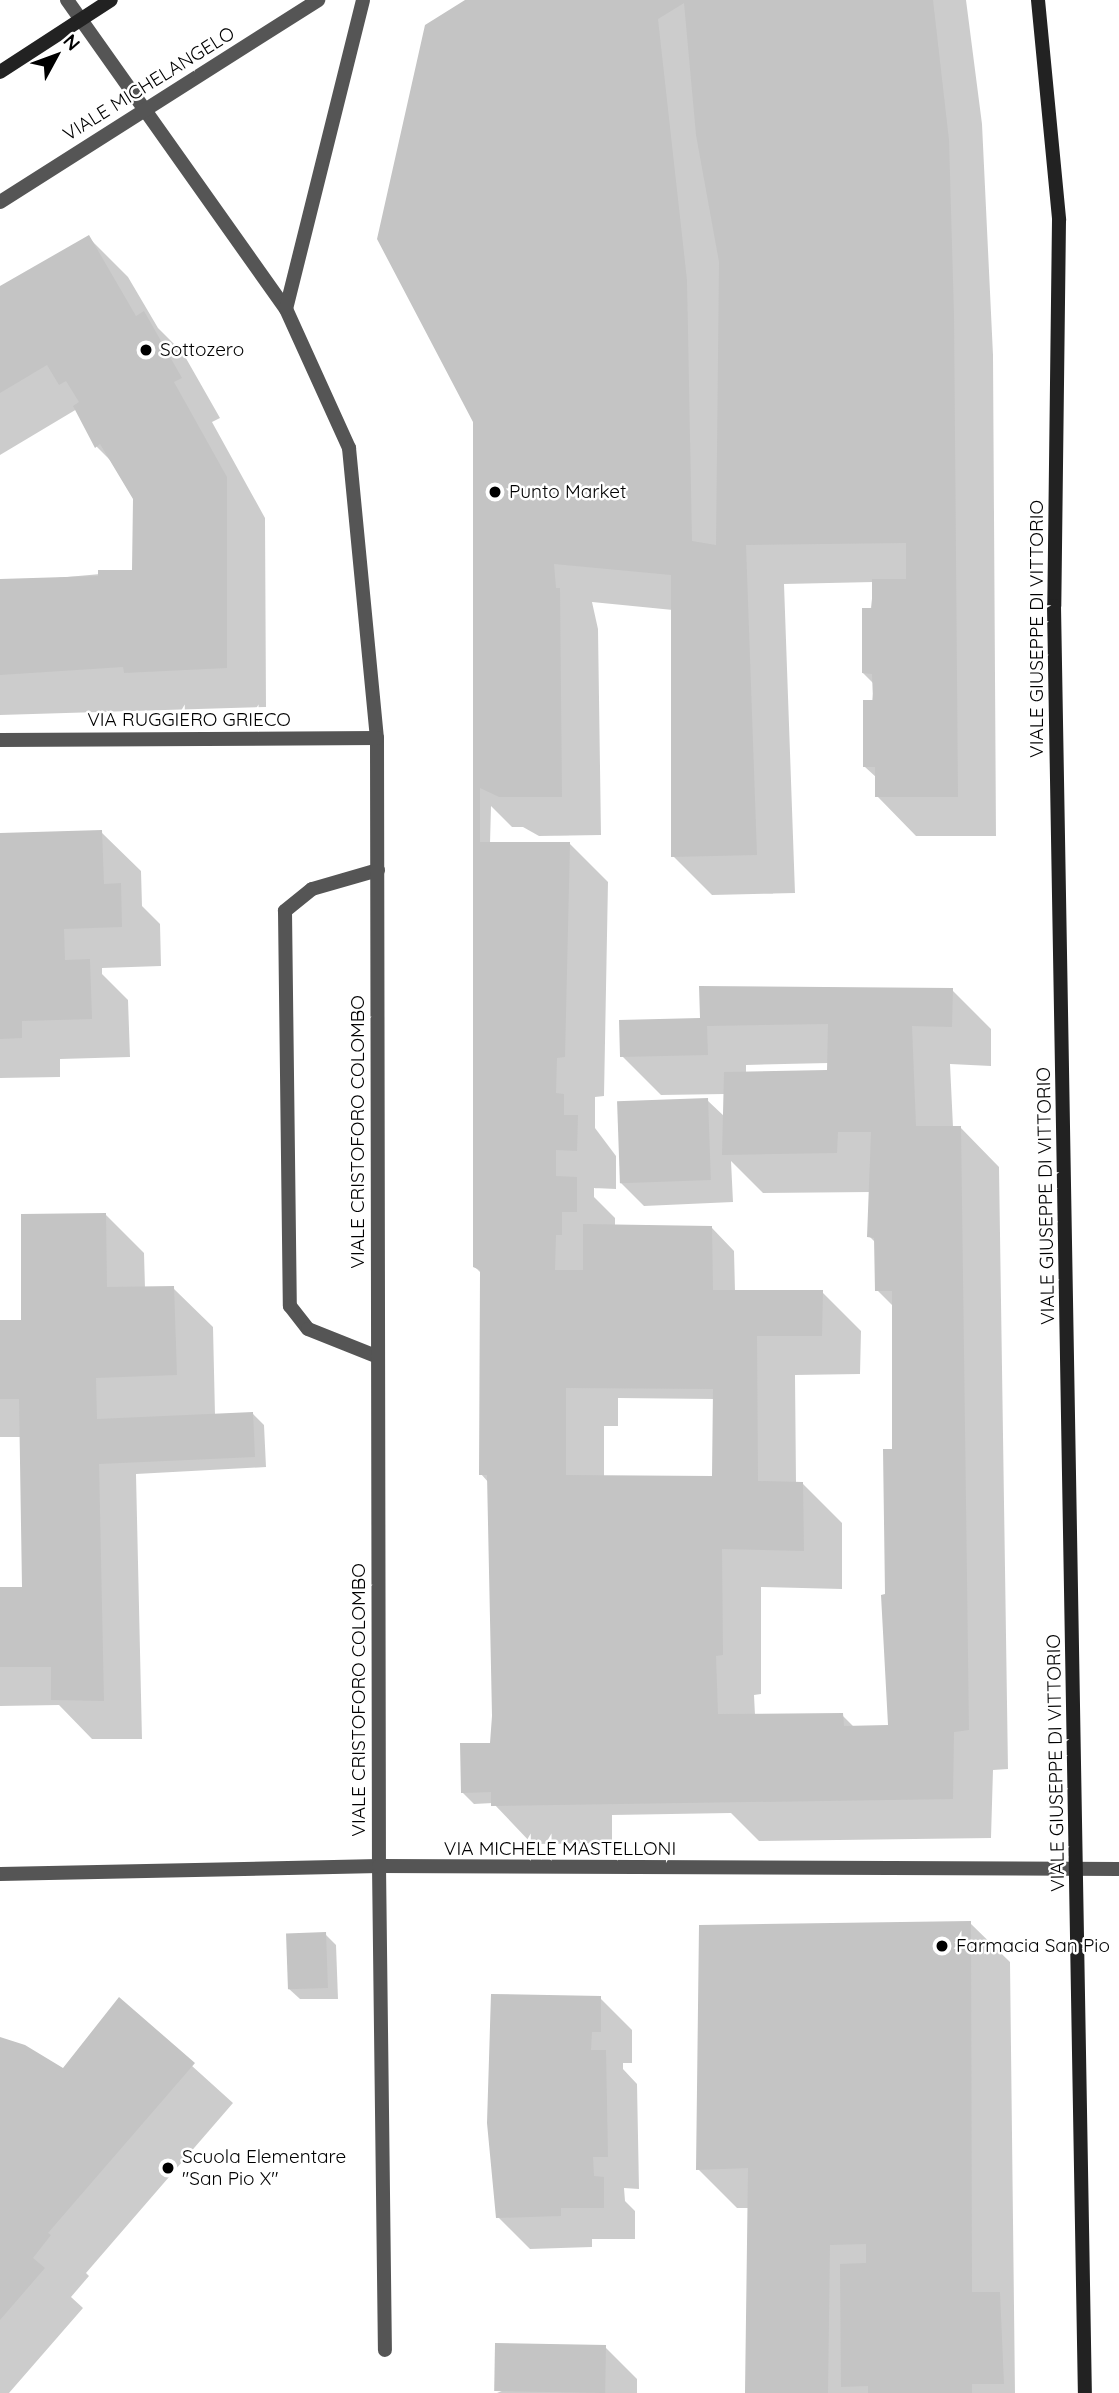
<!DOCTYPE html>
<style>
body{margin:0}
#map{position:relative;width:1119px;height:2393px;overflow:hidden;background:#fff;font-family:Quicksand,sans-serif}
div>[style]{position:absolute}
.shadow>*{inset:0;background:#0003}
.building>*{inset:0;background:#c4c4c4;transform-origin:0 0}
.lane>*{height:14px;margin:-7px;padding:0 7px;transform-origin:7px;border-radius:7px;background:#555}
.street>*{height:14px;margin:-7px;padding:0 7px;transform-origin:7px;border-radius:7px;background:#555}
.secondary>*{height:14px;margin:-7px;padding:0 7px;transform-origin:7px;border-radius:7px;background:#222}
.dots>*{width:19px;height:19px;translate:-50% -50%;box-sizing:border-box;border:4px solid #fff;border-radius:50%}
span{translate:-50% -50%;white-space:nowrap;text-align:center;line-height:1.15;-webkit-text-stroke:5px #fff;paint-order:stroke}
.street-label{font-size:19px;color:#000}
.poi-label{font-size:19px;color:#000}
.left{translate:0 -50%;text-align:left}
.north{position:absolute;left:21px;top:21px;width:70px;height:70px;-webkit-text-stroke:5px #fff;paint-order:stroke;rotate:49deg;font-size:19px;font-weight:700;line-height:28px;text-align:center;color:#000}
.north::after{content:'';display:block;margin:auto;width:24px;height:32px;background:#000;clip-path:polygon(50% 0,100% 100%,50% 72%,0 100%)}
</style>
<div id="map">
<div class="shadow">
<div style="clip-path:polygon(evenodd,468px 0,966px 0,982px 124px,993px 355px,996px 836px,916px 836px,877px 796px,877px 778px,865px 767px,874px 684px,863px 673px,874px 582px,784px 584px,795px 893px,712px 895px,673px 856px,673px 610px,592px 602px,598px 629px,601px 835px,539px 836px,523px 827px,512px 827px,491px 806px,490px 844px,569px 843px,608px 882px,604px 1096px,595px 1097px,595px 1128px,616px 1156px,616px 1189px,594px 1188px,594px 1197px,615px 1218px,615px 1226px,712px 1228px,734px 1251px,735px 1291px,822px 1292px,861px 1331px,860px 1374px,795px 1375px,796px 1483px,803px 1484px,842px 1523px,842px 1589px,761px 1587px,761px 1694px,754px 1695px,755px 1715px,842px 1715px,855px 1728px,890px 1727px,887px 1596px,894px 1450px,893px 1306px,877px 1290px,876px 1243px,869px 1236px,871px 1192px,763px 1193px,731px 1161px,733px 1202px,644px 1206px,621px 1183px,707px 1100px,725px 1117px,725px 1094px,661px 1095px,622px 1056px,702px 1019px,952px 990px,991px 1029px,991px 1066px,950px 1064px,953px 1127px,960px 1127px,999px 1167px,1008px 1769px,993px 1770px,991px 1838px,759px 1841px,731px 1813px,612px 1815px,612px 1843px,532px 1844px,493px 1803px,474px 1804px,462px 1792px,493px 1748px,489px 1483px,481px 1474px,482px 1274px,474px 1266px,475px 421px,468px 0,829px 1063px,828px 1072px,746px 1073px,746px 1065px,829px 1063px,468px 0,618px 1398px,714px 1399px,714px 1478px,604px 1477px,604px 1426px,618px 1426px,618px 1398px)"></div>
<div style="clip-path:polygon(89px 238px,128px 277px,158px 328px,183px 353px,220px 418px,212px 422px,265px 518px,266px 707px,0 715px,0 583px,134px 571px,135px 499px,114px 464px,96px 446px,77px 409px,0 455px,0 287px)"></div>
<div style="clip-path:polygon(101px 832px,141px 871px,142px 906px,160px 924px,161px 966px,102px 968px,102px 974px,128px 1000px,130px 1057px,60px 1059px,60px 1077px,0 1078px,0 835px)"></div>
<div style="clip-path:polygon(105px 1214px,144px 1253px,145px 1288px,173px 1288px,213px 1327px,215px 1415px,253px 1414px,264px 1425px,266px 1467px,136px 1474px,142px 1739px,92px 1739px,59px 1705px,0 1706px,0 1589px,24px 1589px,21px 1437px,0 1437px,0 1322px,23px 1322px)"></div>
<div style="clip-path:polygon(970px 1923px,1010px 1962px,1015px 2393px,747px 2393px,749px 2208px,737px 2208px,698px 2169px)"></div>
<div style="clip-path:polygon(325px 1934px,336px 1945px,338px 1999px,300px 1999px,288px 1988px)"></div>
<div style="clip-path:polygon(600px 1998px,632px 2030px,632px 2063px,623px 2063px,623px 2069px,637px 2084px,639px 2189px,624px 2188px,625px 2201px,635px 2211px,635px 2239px,592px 2239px,592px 2247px,530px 2249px,498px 2217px)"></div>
<div style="clip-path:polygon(119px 2000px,233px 2103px,86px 2273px,89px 2276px,71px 2297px,83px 2308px,9px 2393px,0 2393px,0 2040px,63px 2070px)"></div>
<div style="clip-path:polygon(605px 2347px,637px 2379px,637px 2393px,497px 2393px)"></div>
</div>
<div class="building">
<div style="clip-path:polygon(evenodd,465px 0,933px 0,949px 140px,954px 315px,958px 797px,875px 797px,875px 767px,863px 767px,863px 700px,873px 700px,872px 674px,862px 673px,862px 608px,872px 608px,872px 579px,906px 579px,906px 543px,746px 545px,757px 855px,671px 857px,671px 575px,554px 564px,556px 588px,560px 588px,562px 797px,499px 797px,480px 788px,480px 842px,570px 842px,565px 1057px,557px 1058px,556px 1093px,564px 1094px,564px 1115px,578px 1115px,577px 1151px,556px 1150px,556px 1176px,577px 1177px,577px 1212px,562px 1212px,562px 1235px,556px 1235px,555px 1270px,583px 1270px,583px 1224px,712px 1226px,713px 1290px,823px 1290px,822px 1336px,757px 1336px,758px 1481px,803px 1482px,804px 1551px,722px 1549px,723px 1655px,716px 1656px,718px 1714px,843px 1713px,844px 1726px,888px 1725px,881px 1595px,885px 1594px,883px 1449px,892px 1449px,892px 1291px,875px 1291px,874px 1238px,867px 1237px,871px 1132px,838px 1132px,837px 1153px,722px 1155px,724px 1072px,827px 1070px,828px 1024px,707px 1026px,708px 1055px,620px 1057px,619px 1020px,700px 1018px,699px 986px,953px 988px,952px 1027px,912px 1026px,916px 1126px,961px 1126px,969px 1730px,954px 1732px,953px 1799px,491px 1806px,491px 1792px,461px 1793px,460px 1743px,490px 1743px,492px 1716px,487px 1475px,479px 1475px,480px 1270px,473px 1267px,473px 422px,377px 239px,425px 25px,465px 0,684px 3px,696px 135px,719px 262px,716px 545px,692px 541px,687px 280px,658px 19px,684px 3px,465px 0,566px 1388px,713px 1389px,712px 1476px,566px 1475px,566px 1388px)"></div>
<div style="clip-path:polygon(89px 235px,136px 316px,144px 311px,182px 378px,174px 382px,227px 477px,227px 668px,124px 673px,123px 667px,0 675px,0 579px,98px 576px,98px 570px,132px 570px,133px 499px,100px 444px,95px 448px,73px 406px,79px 402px,66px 381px,59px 385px,47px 365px,0 393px,0 286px)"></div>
<div style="clip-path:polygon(102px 830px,104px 884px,121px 883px,122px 927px,64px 929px,65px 960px,90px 959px,92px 1019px,22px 1021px,22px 1038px,0 1039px,0 833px)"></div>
<div style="left:708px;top:1098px;width:82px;height:91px;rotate:88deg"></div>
<div style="clip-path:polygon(106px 1213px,107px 1287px,174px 1286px,177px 1375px,96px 1378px,97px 1419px,253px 1412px,255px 1457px,99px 1464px,104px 1701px,51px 1700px,51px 1667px,0 1667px,0 1587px,22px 1587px,19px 1399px,0 1399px,0 1320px,21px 1320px,21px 1214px)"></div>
<div style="clip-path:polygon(971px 1921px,972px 2292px,1000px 2292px,1004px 2384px,972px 2384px,972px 2393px,868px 2393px,868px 2386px,841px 2387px,840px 2264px,866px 2263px,866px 2244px,830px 2245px,828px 2393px,745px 2393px,748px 2168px,696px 2170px,699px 1925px)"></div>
<div style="left:326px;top:1932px;width:56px;height:40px;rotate:88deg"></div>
<div style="clip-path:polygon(491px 1994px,601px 1996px,601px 2032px,592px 2032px,591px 2050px,606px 2050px,608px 2157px,593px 2157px,594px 2176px,604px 2177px,604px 2208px,561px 2208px,561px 2216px,496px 2218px,487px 2123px)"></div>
<div style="clip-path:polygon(119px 1997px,195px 2063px,48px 2233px,51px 2235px,33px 2258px,45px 2268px,0 2320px,0 2037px,25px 2045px,63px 2068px)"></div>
<div style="left:606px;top:2345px;width:48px;height:111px;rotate:91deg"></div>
</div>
<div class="lane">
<div style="left:378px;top:870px;width:69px;rotate:163.9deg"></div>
<div style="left:312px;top:889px;width:35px;rotate:141deg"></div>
<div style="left:285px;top:911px;width:395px;rotate:89.3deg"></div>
<div style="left:290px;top:1306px;width:29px;rotate:52deg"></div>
<div style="left:308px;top:1329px;width:75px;rotate:21.8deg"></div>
</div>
<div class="street">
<div style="left:67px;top:0;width:379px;rotate:54.7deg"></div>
<div style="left:286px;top:309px;width:153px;rotate:65.6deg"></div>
<div style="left:349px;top:448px;width:291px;rotate:84.5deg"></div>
<div style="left:377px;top:738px;width:1128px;rotate:89.9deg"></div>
<div style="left:379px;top:1866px;width:484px;rotate:89.3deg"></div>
<div style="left:0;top:202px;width:377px;rotate:-32.4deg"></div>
<div style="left:286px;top:309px;width:318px;rotate:-76deg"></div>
<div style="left:0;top:740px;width:377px;rotate:-0.3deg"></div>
<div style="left:0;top:1874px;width:379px;rotate:-1.2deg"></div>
<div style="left:379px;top:1866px;width:740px;rotate:0.23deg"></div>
</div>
<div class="secondary">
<div style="left:1038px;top:0;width:221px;rotate:84.5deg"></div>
<div style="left:1059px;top:220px;width:386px;rotate:90.7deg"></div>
<div style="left:1054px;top:606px;width:1787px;rotate:89.01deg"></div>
<div style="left:0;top:72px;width:132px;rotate:-33deg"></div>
</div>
<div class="dots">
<div style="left:146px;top:350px;background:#000"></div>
<div style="left:495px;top:492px;background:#000"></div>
<div style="left:942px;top:1946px;background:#000"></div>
<div style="left:168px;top:2168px;background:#000"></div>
</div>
<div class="street-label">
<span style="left:149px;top:84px;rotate:-32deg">VIALE MICHELANGELO</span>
<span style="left:1037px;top:629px;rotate:-90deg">VIALE GIUSEPPE DI VITTORIO</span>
<span style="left:189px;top:720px">VIA RUGGIERO GRIECO</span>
<span style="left:358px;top:1132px;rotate:-90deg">VIALE CRISTOFORO COLOMBO</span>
<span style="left:1046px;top:1196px;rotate:-91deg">VIALE GIUSEPPE DI VITTORIO</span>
<span style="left:359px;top:1700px;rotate:-90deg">VIALE CRISTOFORO COLOMBO</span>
<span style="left:1056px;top:1763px;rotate:-91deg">VIALE GIUSEPPE DI VITTORIO</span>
<span style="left:560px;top:1849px">VIA MICHELE MASTELLONI</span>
</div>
<div class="poi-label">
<span class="left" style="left:160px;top:350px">Sottozero</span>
<span class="left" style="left:509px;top:492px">Punto Market</span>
<span class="left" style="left:956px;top:1946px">Farmacia San Pio</span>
<span class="left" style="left:182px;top:2168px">Scuola Elementare<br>"San Pio X"</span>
</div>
<div class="north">N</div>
</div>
